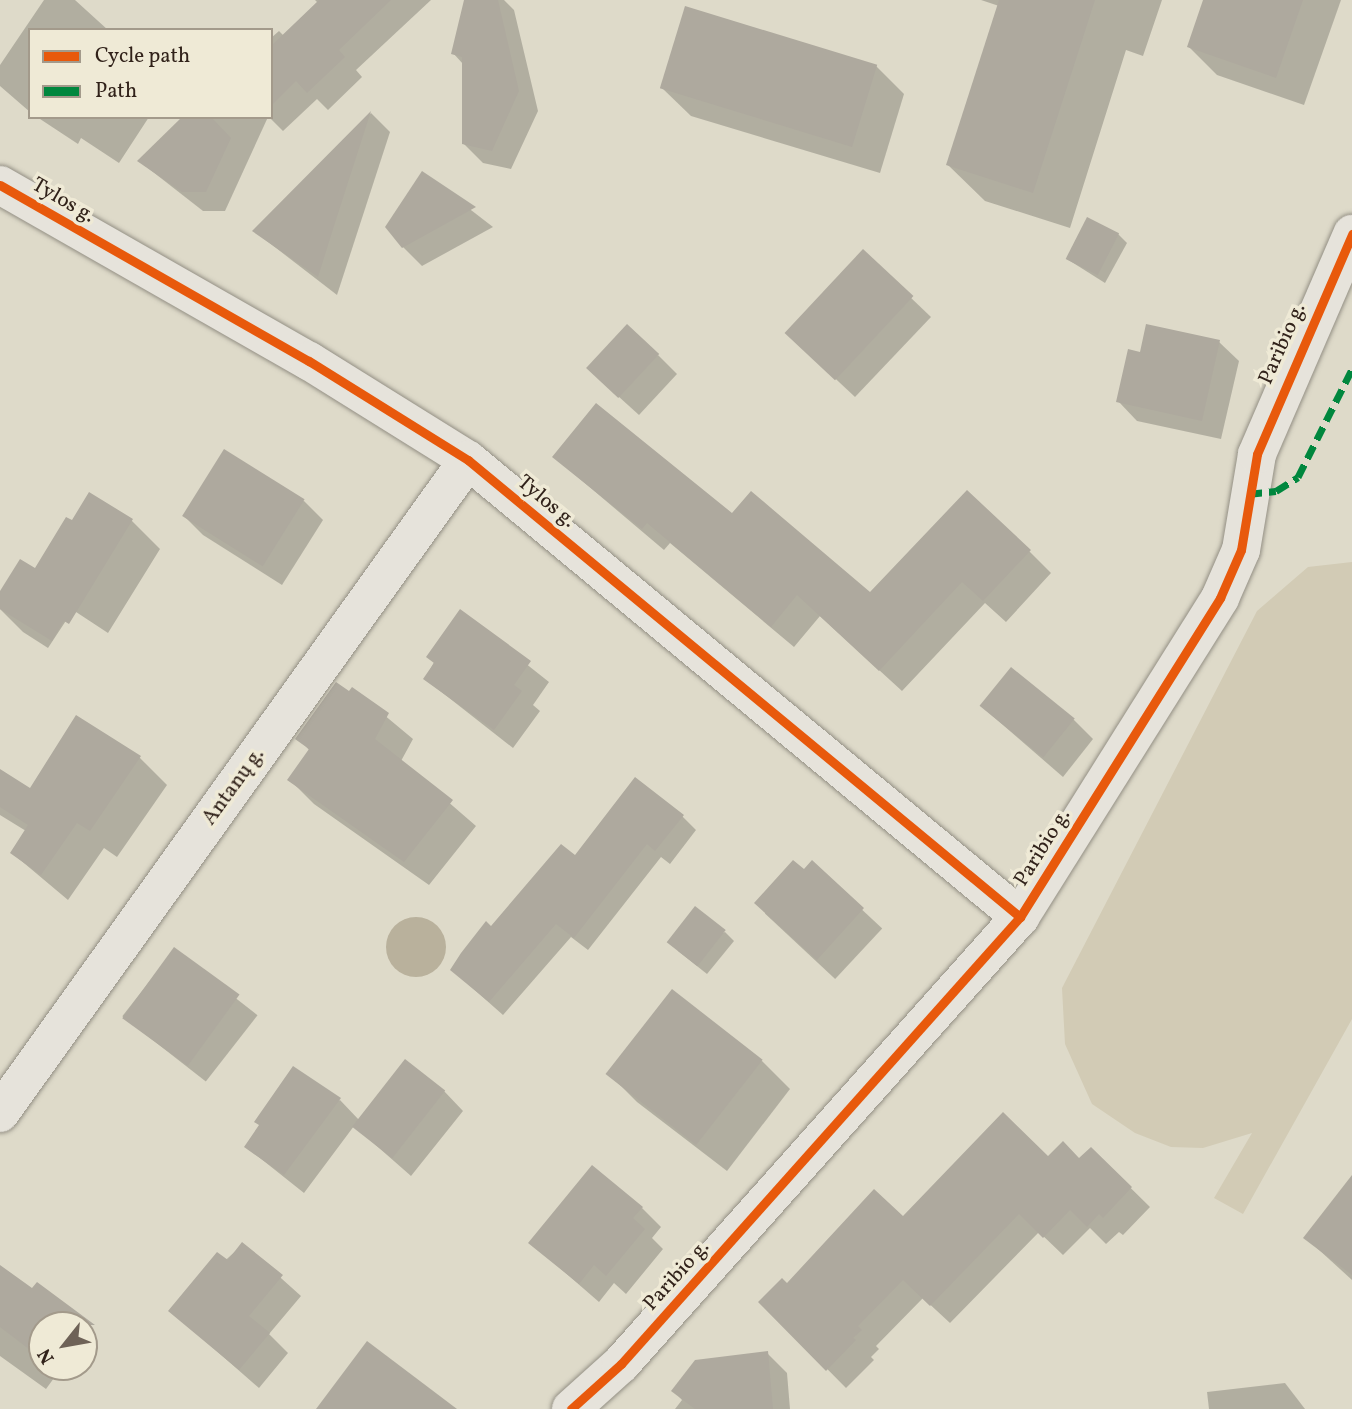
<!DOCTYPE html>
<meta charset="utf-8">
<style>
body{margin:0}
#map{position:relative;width:1352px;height:1409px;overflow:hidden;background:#dedac9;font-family:Vollkorn,serif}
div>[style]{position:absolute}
.green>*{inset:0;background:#d2cbb5}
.water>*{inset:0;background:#b9b19c}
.round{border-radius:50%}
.shadow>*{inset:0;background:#0003;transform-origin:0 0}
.building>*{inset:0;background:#aea99e;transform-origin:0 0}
.roads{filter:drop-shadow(0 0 2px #938f84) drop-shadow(0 0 2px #938f84)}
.street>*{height:38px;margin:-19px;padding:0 19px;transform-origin:19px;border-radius:19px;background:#e6e3db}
.quiet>*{height:7px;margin-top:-3.5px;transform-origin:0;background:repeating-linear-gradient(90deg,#00873e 0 14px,transparent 0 21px)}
.cycleway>*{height:9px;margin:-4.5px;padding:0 4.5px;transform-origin:4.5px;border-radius:4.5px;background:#e8590c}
span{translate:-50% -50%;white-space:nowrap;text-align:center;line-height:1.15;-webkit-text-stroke:7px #efead6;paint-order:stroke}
.street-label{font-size:21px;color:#31221a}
.legend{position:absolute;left:28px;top:28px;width:245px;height:91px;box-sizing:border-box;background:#efead6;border:2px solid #a39a8b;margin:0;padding:9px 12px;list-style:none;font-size:21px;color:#31221a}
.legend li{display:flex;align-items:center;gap:14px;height:35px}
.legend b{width:35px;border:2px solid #a39a8b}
.north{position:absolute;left:28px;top:1311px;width:70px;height:70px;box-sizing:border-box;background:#efead6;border:2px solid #a39a8b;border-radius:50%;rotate:239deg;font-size:19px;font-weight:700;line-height:28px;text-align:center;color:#31221a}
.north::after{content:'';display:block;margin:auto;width:24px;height:32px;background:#6e6257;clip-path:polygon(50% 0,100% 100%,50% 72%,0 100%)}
</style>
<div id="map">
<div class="green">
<div style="clip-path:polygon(1352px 562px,1352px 1019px,1243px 1214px,1214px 1198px,1252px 1133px,1203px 1148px,1171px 1147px,1135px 1133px,1092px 1104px,1065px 1044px,1062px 988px,1257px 611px,1308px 567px)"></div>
</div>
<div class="water">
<div class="round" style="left:386px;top:917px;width:60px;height:60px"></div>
</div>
<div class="shadow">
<div style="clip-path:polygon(44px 0,75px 0,108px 30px,30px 30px,30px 112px,0 86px,0 65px)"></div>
<div style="clip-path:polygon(315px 0,431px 0,356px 70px,362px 77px,328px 110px,317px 99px,283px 131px,269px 117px,271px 38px,279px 31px,284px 36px,318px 3px)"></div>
<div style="clip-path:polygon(466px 0,504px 0,514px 10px,538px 111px,511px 169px,483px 163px,463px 143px,463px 64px,453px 53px)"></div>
<div style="clip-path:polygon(981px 0,1162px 0,1143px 56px,1126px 50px,1070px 228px,985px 201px,948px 165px,999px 6px)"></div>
<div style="clip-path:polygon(1205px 0,1341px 0,1304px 105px,1217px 75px,1189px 47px)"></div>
<div style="clip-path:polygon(876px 66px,904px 94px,880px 173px,691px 116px,662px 88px)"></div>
<div style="clip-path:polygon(371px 113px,390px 132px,337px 295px,254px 231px)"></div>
<div style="clip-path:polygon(37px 117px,149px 117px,119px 163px,81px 138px,78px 144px)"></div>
<div style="clip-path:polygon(186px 117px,268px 117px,225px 211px,203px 211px,139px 161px)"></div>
<div style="clip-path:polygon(423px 173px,493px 227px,422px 266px,403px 247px)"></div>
<div style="clip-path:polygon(1118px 234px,1127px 243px,1105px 283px,1067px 259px)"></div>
<div style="clip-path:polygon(863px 252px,931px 317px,855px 397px,807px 352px)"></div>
<div style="clip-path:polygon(1219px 342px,1239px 361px,1221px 439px,1137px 421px,1118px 401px)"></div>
<div style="clip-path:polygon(658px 355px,677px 374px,639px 415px,608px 387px)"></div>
<div style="clip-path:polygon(554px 457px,733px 515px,870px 594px,1029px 551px,1051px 573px,1006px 622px,985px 603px,902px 691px,820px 616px,794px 647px,670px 543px,664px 550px)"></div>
<div style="clip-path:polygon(304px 501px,323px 520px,282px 585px,203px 535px,184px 516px)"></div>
<div style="clip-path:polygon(132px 521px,160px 549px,108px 633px,73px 610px,48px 648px,23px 632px,0 609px,0 594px,36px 570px,72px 523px)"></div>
<div style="clip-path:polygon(461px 612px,549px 682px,533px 705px,540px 711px,513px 748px,425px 679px)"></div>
<div style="clip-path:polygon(353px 689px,413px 739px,401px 761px,476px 826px,429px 885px,314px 804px,289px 779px,310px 751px,298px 738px)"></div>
<div style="clip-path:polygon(981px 706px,1074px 720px,1093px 739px,1063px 777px)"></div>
<div style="clip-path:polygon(77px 718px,140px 758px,167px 785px,117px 857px,104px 848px,68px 900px,12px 853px,26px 831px,0 815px,0 771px,31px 790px)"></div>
<div style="clip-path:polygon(682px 816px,696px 830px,670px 864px,661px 857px,588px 950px,571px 937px,503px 1015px,452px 970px,575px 857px)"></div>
<div style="left:812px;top:863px;width:96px;height:69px;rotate:43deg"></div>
<div style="clip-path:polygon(725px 932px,734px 941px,707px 974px,678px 951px)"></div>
<div style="left:174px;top:950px;width:106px;height:84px;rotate:38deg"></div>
<div style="clip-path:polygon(762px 1061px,790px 1089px,727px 1171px,637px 1102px,609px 1074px)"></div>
<div style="clip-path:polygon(444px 1091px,463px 1111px,411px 1176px,354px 1126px,304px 1193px,246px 1147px,340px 1100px,359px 1120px)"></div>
<div style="clip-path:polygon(1091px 1149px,1150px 1207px,1123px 1235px,1119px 1232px,1106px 1244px,1090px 1228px,1063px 1255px,1039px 1232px,950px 1323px,923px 1298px,876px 1346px,879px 1349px,871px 1357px,874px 1360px,846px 1388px,761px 1302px,903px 1219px,1048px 1158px,1079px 1161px)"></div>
<div style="clip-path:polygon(1352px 1178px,1352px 1280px,1306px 1238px)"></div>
<div style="clip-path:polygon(642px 1208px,661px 1227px,652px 1238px,663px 1249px,626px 1294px,614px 1283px,599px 1302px,531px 1243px)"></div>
<div style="clip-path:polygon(243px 1244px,301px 1296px,269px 1334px,288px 1353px,259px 1388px,171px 1311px)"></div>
<div style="clip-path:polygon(0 1267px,32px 1291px,71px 1310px,90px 1329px,84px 1337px,84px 1325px,42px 1325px,42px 1367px,62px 1367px,46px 1389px,0 1356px)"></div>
<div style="clip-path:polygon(767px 1353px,787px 1373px,790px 1409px,675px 1409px,682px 1400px,673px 1390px)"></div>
<div style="clip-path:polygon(1285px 1383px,1305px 1409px,1209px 1409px,1207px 1392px)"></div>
</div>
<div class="building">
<div style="clip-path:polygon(319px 0,391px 0,339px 50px,345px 57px,307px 93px,296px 81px,271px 106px,271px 46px)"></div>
<div style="clip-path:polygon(464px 0,498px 0,519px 91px,492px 151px,462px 144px,462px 57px,451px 54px)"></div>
<div style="clip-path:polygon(999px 0,1095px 0,1033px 193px,946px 165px)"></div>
<div style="clip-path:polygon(1203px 0,1303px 0,1276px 78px,1187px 47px)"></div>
<div style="left:685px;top:6px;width:201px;height:86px;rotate:17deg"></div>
<div style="clip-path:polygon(371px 111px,333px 229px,318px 277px,252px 231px)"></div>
<div style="clip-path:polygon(182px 117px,211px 117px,231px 138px,206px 192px,182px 192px,137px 161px)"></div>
<div style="clip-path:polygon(422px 171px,476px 207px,402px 248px,385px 227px)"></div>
<div style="left:1087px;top:217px;width:36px;height:47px;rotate:27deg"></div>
<div style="left:863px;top:249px;width:69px;height:115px;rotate:43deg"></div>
<div style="left:627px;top:324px;width:44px;height:60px;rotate:43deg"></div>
<div style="clip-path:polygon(1146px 324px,1220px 340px,1202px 421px,1116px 402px,1128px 349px,1140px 352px)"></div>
<div style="clip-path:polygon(596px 403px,732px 513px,751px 491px,870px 592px,967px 490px,1031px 550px,983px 601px,962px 582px,879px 671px,797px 595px,771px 627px,647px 523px,642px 529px,552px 457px)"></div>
<div style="left:224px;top:449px;width:95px;height:79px;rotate:32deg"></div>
<div style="clip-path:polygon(89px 492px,133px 519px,69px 624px,64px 621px,52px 641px,0 609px,0 591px,20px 559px,35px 568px,66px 517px,72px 520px)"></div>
<div style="clip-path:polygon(460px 609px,531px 661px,514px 685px,522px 691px,494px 730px,423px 679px,434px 663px,426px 657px)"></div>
<div style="left:1011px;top:667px;width:82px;height:50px;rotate:39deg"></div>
<div style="clip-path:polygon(336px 682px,349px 691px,352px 687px,389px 713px,375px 739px,453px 800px,404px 862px,287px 780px,309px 749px,295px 739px)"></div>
<div style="clip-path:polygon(76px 715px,141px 756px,90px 831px,77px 823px,41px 875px,10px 853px,28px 825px,0 807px,0 769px,30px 788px)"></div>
<div style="clip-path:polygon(635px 777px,684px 815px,655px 851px,647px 844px,574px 938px,556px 924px,489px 1002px,450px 970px,461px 953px,486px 921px,491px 926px,561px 844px,575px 855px)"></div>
<div style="clip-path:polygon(793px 860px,804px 869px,812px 860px,864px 908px,817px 960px,754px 903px)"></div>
<div style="left:695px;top:906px;width:39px;height:46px;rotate:38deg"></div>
<div style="left:174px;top:947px;width:81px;height:88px;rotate:36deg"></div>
<div style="left:672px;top:989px;width:115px;height:108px;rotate:38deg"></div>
<div style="left:405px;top:1059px;width:51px;height:86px;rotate:38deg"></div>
<div style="clip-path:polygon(293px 1066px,341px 1098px,284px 1175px,244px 1147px,259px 1125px,254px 1122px)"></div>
<div style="clip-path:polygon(1003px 1112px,1048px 1156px,1063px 1141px,1079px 1158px,1091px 1147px,1132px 1187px,1103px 1218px,1099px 1214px,1087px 1227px,1070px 1210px,1043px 1238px,1019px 1214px,930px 1306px,903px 1280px,858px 1326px,862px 1330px,853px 1338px,856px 1340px,826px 1371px,758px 1302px,782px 1278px,787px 1283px,874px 1189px,903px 1216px)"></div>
<div style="clip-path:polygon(592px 1165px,643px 1207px,633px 1218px,645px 1229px,606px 1276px,594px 1265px,579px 1284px,528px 1243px)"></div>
<div style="clip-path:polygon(1352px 1175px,1352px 1275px,1303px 1238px)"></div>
<div style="clip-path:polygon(242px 1242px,283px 1275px,249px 1316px,270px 1333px,239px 1370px,168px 1311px,217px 1252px,228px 1260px)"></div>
<div style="clip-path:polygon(0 1265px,32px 1288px,37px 1282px,95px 1325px,42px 1325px,42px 1359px,0 1327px)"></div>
<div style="clip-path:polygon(367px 1341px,457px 1409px,316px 1409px)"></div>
<div style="clip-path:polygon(768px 1351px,773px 1409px,695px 1409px,671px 1391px,695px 1360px)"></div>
</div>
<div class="roads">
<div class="street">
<div style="left:0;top:185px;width:356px;rotate:29.7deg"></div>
<div style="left:309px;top:361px;width:187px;rotate:31.9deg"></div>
<div style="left:468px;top:460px;width:717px;rotate:39.62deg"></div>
<div style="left:0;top:1113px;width:803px;rotate:-54.37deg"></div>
<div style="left:571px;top:1409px;width:67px;rotate:-42deg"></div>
<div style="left:621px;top:1364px;width:599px;rotate:-48.25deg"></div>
<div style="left:1020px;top:917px;width:377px;rotate:-57.9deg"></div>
<div style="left:1220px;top:598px;width:52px;rotate:-66.4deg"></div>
<div style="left:1241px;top:550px;width:97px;rotate:-80.5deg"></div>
<div style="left:1257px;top:454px;width:240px;rotate:-66.6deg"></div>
</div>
</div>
<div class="quiet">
<div style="left:1248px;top:494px;width:28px;rotate:-6deg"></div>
<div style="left:1276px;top:491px;width:26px;rotate:-32deg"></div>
<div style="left:1298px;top:477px;width:121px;rotate:-63.4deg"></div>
</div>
<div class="cycleway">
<div style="left:0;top:185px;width:356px;rotate:29.7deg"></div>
<div style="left:309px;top:361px;width:187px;rotate:31.9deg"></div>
<div style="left:468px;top:460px;width:717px;rotate:39.62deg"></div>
<div style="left:571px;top:1409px;width:67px;rotate:-42deg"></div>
<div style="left:621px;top:1364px;width:599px;rotate:-48.25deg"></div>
<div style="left:1020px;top:917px;width:377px;rotate:-57.9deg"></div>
<div style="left:1220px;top:598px;width:52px;rotate:-66.4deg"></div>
<div style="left:1241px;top:550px;width:97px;rotate:-80.5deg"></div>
<div style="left:1257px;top:454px;width:240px;rotate:-66.6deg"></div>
</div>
<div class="street-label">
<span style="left:63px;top:201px;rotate:30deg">Tylos g.</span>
<span style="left:1283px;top:344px;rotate:-66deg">Paribio g.</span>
<span style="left:546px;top:502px;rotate:40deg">Tylos g.</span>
<span style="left:234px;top:787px;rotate:-54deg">Antanų g.</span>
<span style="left:1043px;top:848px;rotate:-58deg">Paribio g.</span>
<span style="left:677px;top:1276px;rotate:-48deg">Paribio g.</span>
</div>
<ul class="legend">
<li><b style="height:9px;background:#e8590c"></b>Cycle path</li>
<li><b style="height:9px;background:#00873e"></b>Path</li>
</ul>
<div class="north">N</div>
</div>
